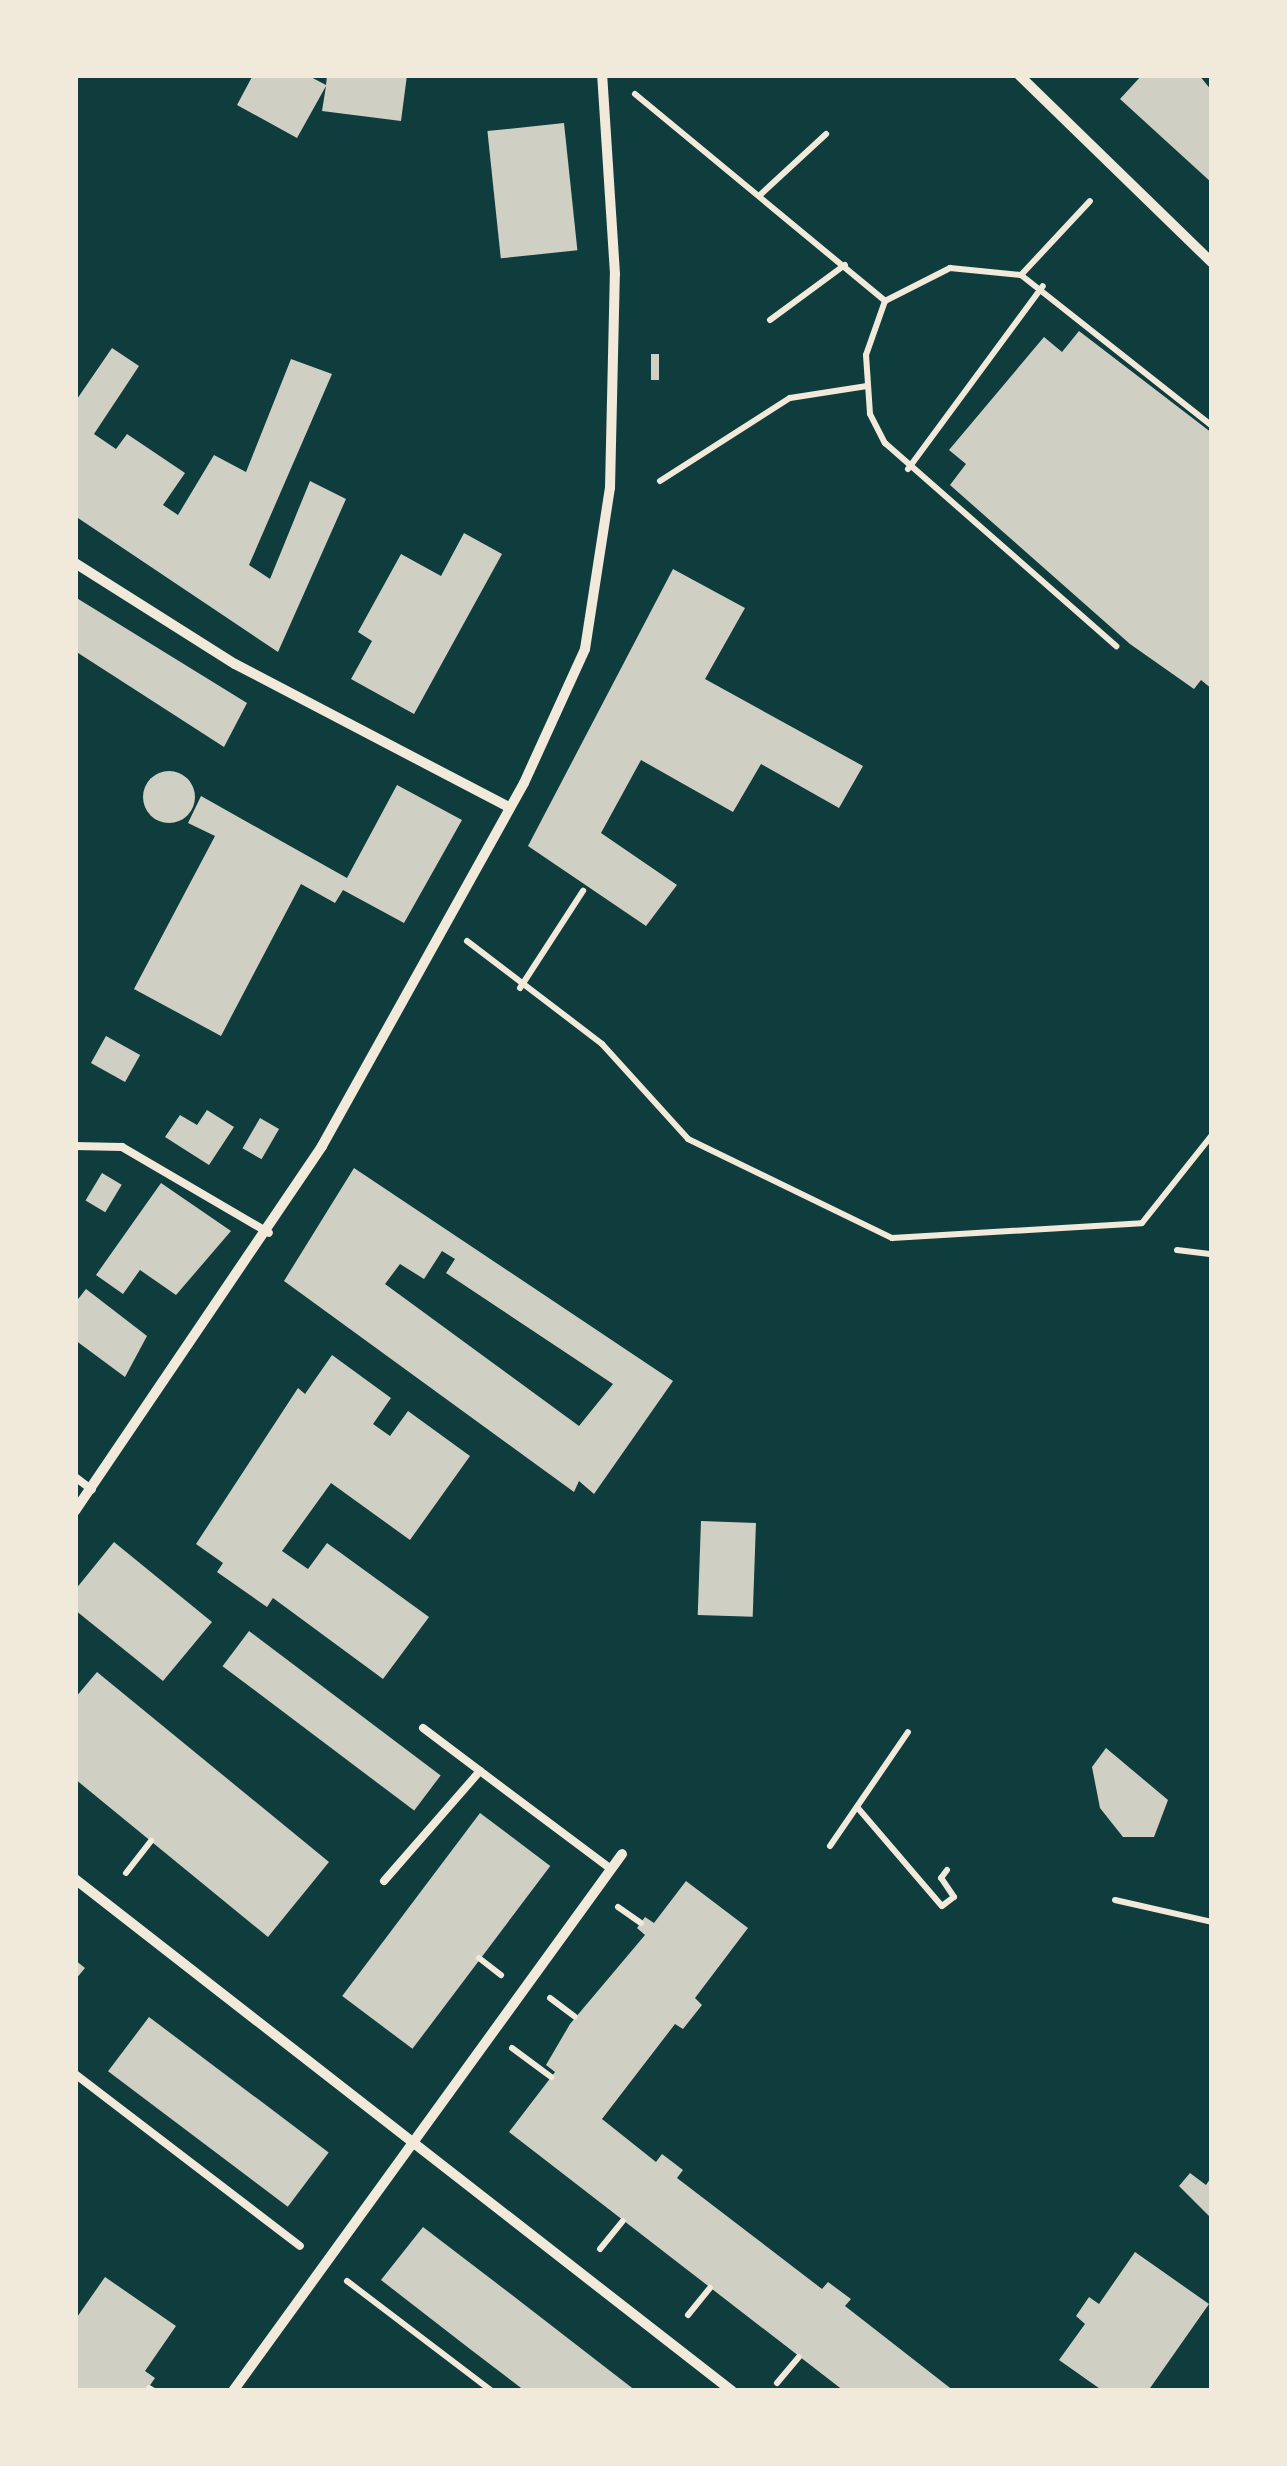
<!DOCTYPE html>
<style>
body{margin:0}
#map{position:relative;width:1287px;height:2466px;overflow:hidden;background:#0f3d3e;font-family:Raleway,sans-serif}
div>[style]{position:absolute}
.building>*{inset:0;background:#cfcfc3;transform-origin:0 0}
.round{border-radius:50%}
.path>*{height:6px;margin:-3px;padding:0 3px;transform-origin:3px;border-radius:3px;background:#f1e9da}
.service>*{height:8px;margin:-4px;padding:0 4px;transform-origin:4px;border-radius:4px;background:#f1e9da}
.minor>*{height:10px;margin:-5px;padding:0 5px;transform-origin:5px;border-radius:5px;background:#f1e9da}
span{translate:-50% -50%;white-space:nowrap;text-align:center;line-height:1.15;-webkit-text-stroke:8px #f1e9da;paint-order:stroke}
.frame{position:absolute;inset:0;border:78px solid #f1e9da;pointer-events:none}
</style>
<div id="map">
<div class="building">
<div style="clip-path:polygon(253px 75px,307px 75px,326px 85px,327px 75px,407px 75px,401px 121px,322px 111px,326px 86px,297px 138px,237px 105px)"></div>
<div style="clip-path:polygon(1142px 75px,1199px 75px,1212px 91px,1212px 183px,1120px 99px)"></div>
<div style="left:564px;top:123px;width:128px;height:77px;rotate:84deg"></div>
<div style="clip-path:polygon(1079px 331px,1212px 433px,1212px 689px,1201px 680px,1194px 689px,1130px 644px,950px 485px,966px 464px,949px 450px,1044px 337px,1062px 352px)"></div>
<div style="clip-path:polygon(112px 348px,139px 366px,94px 434px,116px 449px,127px 434px,185px 473px,163px 505px,178px 515px,214px 455px,246px 472px,291px 359px,332px 374px,249px 565px,270px 579px,310px 481px,346px 499px,278px 652px,75px 516px,75px 402px)"></div>
<div style="left:651px;top:354px;width:8px;height:26px"></div>
<div style="clip-path:polygon(464px 533px,502px 554px,414px 714px,351px 679px,372px 641px,358px 632px,401px 554px,441px 576px)"></div>
<div style="clip-path:polygon(673px 569px,745px 608px,705px 679px,863px 766px,839px 808px,761px 764px,733px 812px,641px 760px,601px 833px,677px 885px,646px 926px,528px 846px)"></div>
<div style="clip-path:polygon(75px 597px,247px 703px,224px 747px,75px 651px)"></div>
<div class="round" style="left:143px;top:771px;width:52px;height:52px"></div>
<div style="clip-path:polygon(397px 785px,462px 820px,404px 923px,343px 890px,335px 903px,301px 884px,221px 1036px,134px 989px,215px 836px,188px 823px,201px 796px,347px 878px)"></div>
<div style="left:106px;top:1036px;width:39px;height:31px;rotate:29deg"></div>
<div style="clip-path:polygon(207px 1110px,234px 1127px,209px 1165px,165px 1137px,180px 1115px,197px 1125px)"></div>
<div style="left:260px;top:1118px;width:22px;height:35px;rotate:30deg"></div>
<div style="clip-path:polygon(evenodd,354px 1168px,673px 1381px,594px 1494px,579px 1481px,574px 1492px,284px 1281px,354px 1168px,442px 1251px,455px 1259px,446px 1273px,613px 1384px,579px 1426px,385px 1284px,400px 1264px,424px 1279px,442px 1251px)"></div>
<div style="left:102px;top:1173px;width:23px;height:32px;rotate:31deg"></div>
<div style="clip-path:polygon(161px 1183px,231px 1231px,176px 1295px,140px 1270px,123px 1294px,96px 1275px)"></div>
<div style="clip-path:polygon(86px 1289px,147px 1336px,125px 1377px,75px 1340px,75px 1303px)"></div>
<div style="clip-path:polygon(332px 1355px,391px 1398px,373px 1424px,390px 1436px,408px 1411px,470px 1456px,410px 1540px,331px 1483px,282px 1551px,308px 1569px,327px 1543px,429px 1617px,383px 1679px,273px 1598px,267px 1607px,217px 1572px,223px 1563px,196px 1544px,298px 1388px,305px 1394px)"></div>
<div style="left:701px;top:1521px;width:55px;height:94px;rotate:2deg"></div>
<div style="clip-path:polygon(114px 1542px,212px 1622px,163px 1681px,75px 1610px,75px 1590px)"></div>
<div style="left:249px;top:1631px;width:240px;height:44px;rotate:37deg"></div>
<div style="clip-path:polygon(97px 1672px,329px 1862px,268px 1937px,75px 1779px,75px 1698px)"></div>
<div style="clip-path:polygon(1106px 1748px,1168px 1800px,1154px 1837px,1123px 1837px,1100px 1808px,1092px 1767px)"></div>
<div style="left:480px;top:1813px;width:88px;height:229px;rotate:37deg"></div>
<div style="clip-path:polygon(686px 1881px,748px 1928px,695px 1998px,702px 2005px,683px 2029px,675px 2024px,602px 2119px,656px 2162px,662px 2154px,683px 2170px,677px 2178px,822px 2289px,828px 2282px,851px 2299px,845px 2306px,954px 2391px,844px 2391px,509px 2132px,555px 2072px,546px 2065px,570px 2024px,645px 1935px,637px 1928px,645px 1917px,654px 1923px)"></div>
<div style="clip-path:polygon(75px 1960px,85px 1968px,75px 1980px)"></div>
<div style="left:149px;top:2017px;width:225px;height:68px;rotate:37deg"></div>
<div style="clip-path:polygon(1190px 2173px,1206px 2185px,1212px 2176px,1212px 2219px,1179px 2186px)"></div>
<div style="clip-path:polygon(423px 2227px,512px 2295px,636px 2391px,525px 2391px,470px 2349px,381px 2280px)"></div>
<div style="clip-path:polygon(1135px 2252px,1209px 2304px,1148px 2391px,1103px 2391px,1059px 2360px,1085px 2324px,1076px 2316px,1089px 2297px,1099px 2304px)"></div>
<div style="clip-path:polygon(105px 2277px,176px 2326px,145px 2371px,155px 2378px,146px 2391px,75px 2391px,75px 2320px)"></div>
</div>
<div class="path">
<div style="left:635px;top:94px;width:325px;rotate:39.6deg"></div>
<div style="left:885px;top:301px;width:57px;rotate:109.4deg"></div>
<div style="left:866px;top:355px;width:59px;rotate:86.1deg"></div>
<div style="left:870px;top:414px;width:33px;rotate:63deg"></div>
<div style="left:885px;top:443px;width:308px;rotate:41.3deg"></div>
<div style="left:760px;top:195px;width:90px;rotate:-42.7deg"></div>
<div style="left:1021px;top:275px;width:243px;rotate:38.3deg"></div>
<div style="left:885px;top:301px;width:73px;rotate:-26.9deg"></div>
<div style="left:950px;top:268px;width:71px;rotate:5.6deg"></div>
<div style="left:1021px;top:275px;width:101px;rotate:-47deg"></div>
<div style="left:770px;top:320px;width:93px;rotate:-36.3deg"></div>
<div style="left:908px;top:469px;width:227px;rotate:-53.6deg"></div>
<div style="left:660px;top:481px;width:154px;rotate:-32.6deg"></div>
<div style="left:790px;top:398px;width:78px;rotate:-8.9deg"></div>
<div style="left:467px;top:941px;width:170px;rotate:37.3deg"></div>
<div style="left:602px;top:1044px;width:128px;rotate:47.8deg"></div>
<div style="left:688px;top:1139px;width:227px;rotate:25.9deg"></div>
<div style="left:892px;top:1238px;width:250px;rotate:-3.4deg"></div>
<div style="left:1142px;top:1223px;width:112px;rotate:-51.5deg"></div>
<div style="left:520px;top:988px;width:116px;rotate:-57deg"></div>
<div style="left:1177px;top:1250px;width:35px;rotate:7deg"></div>
<div style="left:857px;top:1807px;width:130px;rotate:49.4deg"></div>
<div style="left:942px;top:1906px;width:15px;rotate:-37deg"></div>
<div style="left:954px;top:1897px;width:23px;rotate:-124deg"></div>
<div style="left:941px;top:1878px;width:10px;rotate:-53deg"></div>
<div style="left:830px;top:1846px;width:138px;rotate:-55.6deg"></div>
<div style="left:126px;top:1873px;width:41px;rotate:-52deg"></div>
<div style="left:1115px;top:1900px;width:99px;rotate:12.8deg"></div>
<div style="left:618px;top:1907px;width:28px;rotate:35deg"></div>
<div style="left:479px;top:1958px;width:28px;rotate:38deg"></div>
<div style="left:550px;top:1998px;width:31px;rotate:37deg"></div>
<div style="left:512px;top:2048px;width:49px;rotate:36.6deg"></div>
<div style="left:600px;top:2249px;width:36px;rotate:-51deg"></div>
<div style="left:347px;top:2281px;width:182px;rotate:37.2deg"></div>
<div style="left:688px;top:2315px;width:35px;rotate:-51deg"></div>
<div style="left:777px;top:2383px;width:34px;rotate:-50deg"></div>
<div style="left:149px;top:2388px;width:6px;rotate:31deg"></div>
</div>
<div class="service">
<div style="left:75px;top:1146px;width:47px;rotate:1.2deg"></div>
<div style="left:122px;top:1147px;width:170px;rotate:30.3deg"></div>
<div style="left:75px;top:1477px;width:21px;rotate:37deg"></div>
<div style="left:423px;top:1728px;width:71px;rotate:37deg"></div>
<div style="left:384px;top:1881px;width:146px;rotate:-48.9deg"></div>
<div style="left:480px;top:1771px;width:164px;rotate:36.8deg"></div>
<div style="left:75px;top:2074px;width:283px;rotate:37.4deg"></div>
</div>
<div class="minor">
<div style="left:1019px;top:75px;width:269px;rotate:44.2deg"></div>
<div style="left:75px;top:563px;width:189px;rotate:32.3deg"></div>
<div style="left:235px;top:664px;width:310px;rotate:27.6deg"></div>
<div style="left:75px;top:1511px;width:441px;rotate:-55.9deg"></div>
<div style="left:322px;top:1146px;width:415px;rotate:-60.9deg"></div>
<div style="left:524px;top:783px;width:147px;rotate:-65.5deg"></div>
<div style="left:585px;top:649px;width:163px;rotate:-81.2deg"></div>
<div style="left:610px;top:488px;width:214px;rotate:-88.7deg"></div>
<div style="left:615px;top:274px;width:199px;rotate:-93.7deg"></div>
<div style="left:75px;top:1879px;width:833px;rotate:37.93deg"></div>
<div style="left:233px;top:2391px;width:663px;rotate:-54.08deg"></div>
</div>
<div class="frame"></div>
</div>
